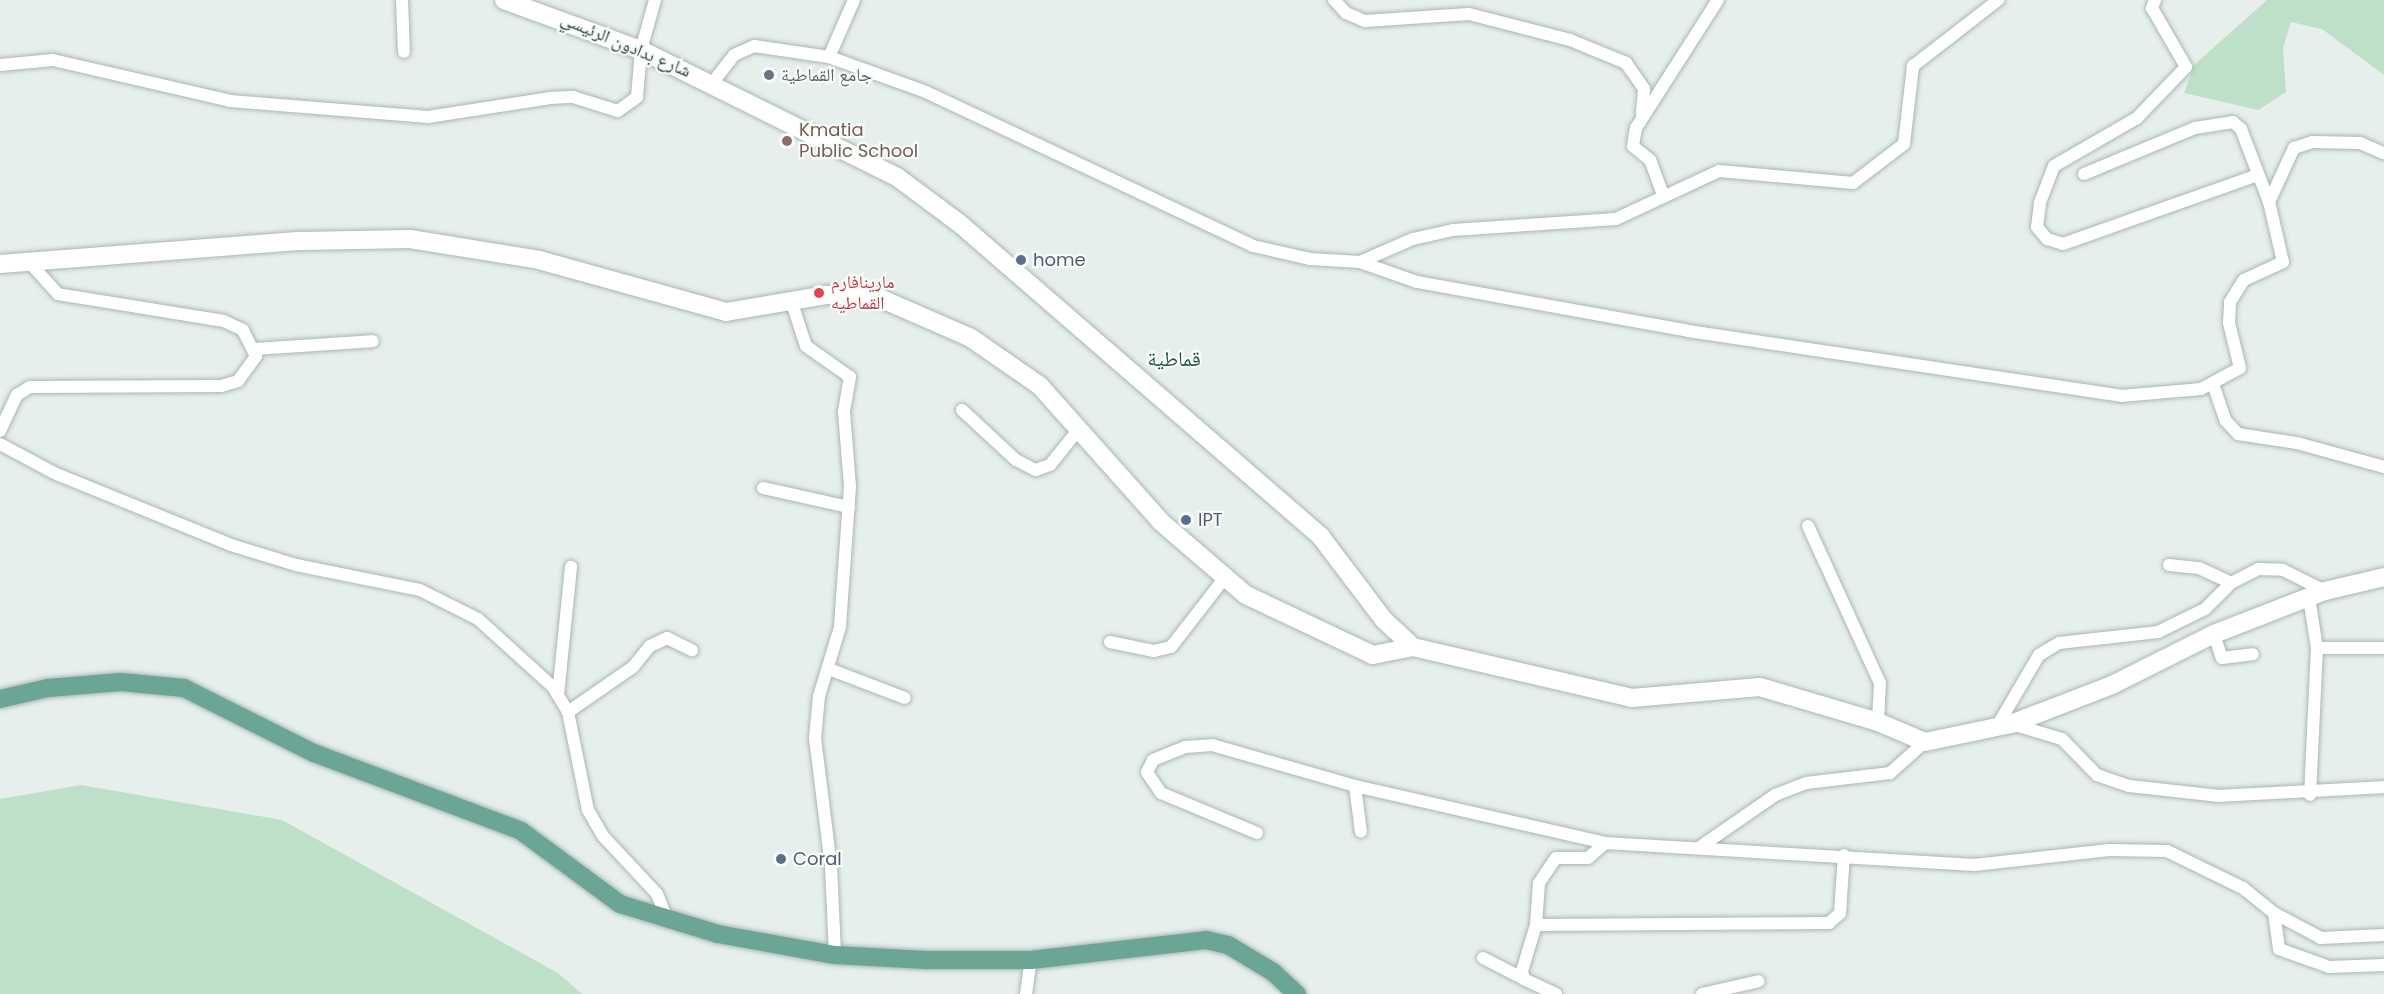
<!DOCTYPE html>
<meta charset="utf-8">
<style>
body{margin:0}
#map{position:relative;width:2384px;height:994px;overflow:hidden;background:#e6efeb;font-family:Poppins,"Noto Naskh Arabic",sans-serif}
div>[style]{position:absolute}
.green>*{inset:0;background:#bfe0c8}
.roads{filter:drop-shadow(0 0 2px #a8b8b2) drop-shadow(0 0 2px #a8b8b2)}
.street>*{height:12px;margin:-6px;padding:0 6px;transform-origin:6px;border-radius:6px;background:#fff}
.secondary>*{height:18px;margin:-9px;padding:0 9px;transform-origin:9px;border-radius:9px;background:#fff}
.primary>*{height:18px;margin:-9px;padding:0 9px;transform-origin:9px;border-radius:9px;background:#6aa596}
.dots>*{width:16px;height:16px;translate:-50% -50%;box-sizing:border-box;border:3px solid #f7fbf9;border-radius:50%}
span{translate:-50% -50%;white-space:nowrap;text-align:center;line-height:1.15;-webkit-text-stroke:4.5px #f7fbf9;paint-order:stroke}
.street-label{font-size:18px;color:#24423a}
.worship-label{font-size:18px;color:#5b616d}
.left{translate:0 -50%;text-align:left}
.education-label{font-size:18px;color:#785e54}
.service-label{font-size:18px;color:#4e5e75}
.health-label{font-size:18px;color:#be3a42}
.quarter-label{font-size:21px;color:#1f5548}
</style>
<div id="map">
<div class="green">
<div style="clip-path:polygon(2267px 0,2384px 0,2384px 75px,2322px 29px,2291px 22px,2283px 48px,2286px 92px,2258px 110px,2184px 93px,2194px 65px)"></div>
<div style="clip-path:polygon(81px 785px,282px 820px,558px 973px,582px 994px,0 994px,0 799px)"></div>
</div>
<div class="roads">
<div class="street">
<div style="left:402px;top:0;width:52px;rotate:87.8deg"></div>
<div style="left:1334px;top:0;width:18px;rotate:47deg"></div>
<div style="left:1346px;top:13px;width:21px;rotate:23deg"></div>
<div style="left:1365px;top:21px;width:104px;rotate:-3.9deg"></div>
<div style="left:1469px;top:14px;width:104px;rotate:14.4deg"></div>
<div style="left:1570px;top:40px;width:61px;rotate:22.3deg"></div>
<div style="left:1626px;top:63px;width:32px;rotate:55deg"></div>
<div style="left:1644px;top:89px;width:25px;rotate:95deg"></div>
<div style="left:2155px;top:0;width:9px;rotate:111deg"></div>
<div style="left:2152px;top:8px;width:68px;rotate:60deg"></div>
<div style="left:2186px;top:67px;width:71px;rotate:133.9deg"></div>
<div style="left:2137px;top:118px;width:96px;rotate:150deg"></div>
<div style="left:2054px;top:166px;width:40px;rotate:111deg"></div>
<div style="left:2040px;top:203px;width:24px;rotate:97deg"></div>
<div style="left:2037px;top:227px;width:16px;rotate:50deg"></div>
<div style="left:2047px;top:239px;width:17px;rotate:17deg"></div>
<div style="left:2063px;top:244px;width:207px;rotate:-19.5deg"></div>
<div style="left:829px;top:57px;width:62px;rotate:-66.3deg"></div>
<div style="left:0;top:65px;width:53px;rotate:-5.4deg"></div>
<div style="left:53px;top:60px;width:182px;rotate:13deg"></div>
<div style="left:230px;top:101px;width:199px;rotate:4.6deg"></div>
<div style="left:428px;top:117px;width:124px;rotate:-8.8deg"></div>
<div style="left:551px;top:98px;width:22px;rotate:-3deg"></div>
<div style="left:573px;top:97px;width:47px;rotate:17.3deg"></div>
<div style="left:618px;top:111px;width:24px;rotate:-36deg"></div>
<div style="left:637px;top:97px;width:47px;rotate:-85.1deg"></div>
<div style="left:641px;top:50px;width:52px;rotate:-74.4deg"></div>
<div style="left:713px;top:82px;width:34px;rotate:-52deg"></div>
<div style="left:734px;top:55px;width:22px;rotate:-24deg"></div>
<div style="left:754px;top:46px;width:76px;rotate:8.3deg"></div>
<div style="left:829px;top:57px;width:103px;rotate:19.8deg"></div>
<div style="left:926px;top:92px;width:361px;rotate:25.2deg"></div>
<div style="left:1253px;top:246px;width:58px;rotate:12.8deg"></div>
<div style="left:1310px;top:259px;width:50px;rotate:3.4deg"></div>
<div style="left:1360px;top:262px;width:60px;rotate:19.3deg"></div>
<div style="left:1417px;top:282px;width:275px;rotate:10.2deg"></div>
<div style="left:1688px;top:331px;width:438px;rotate:8.5deg"></div>
<div style="left:2121px;top:396px;width:80px;rotate:-5deg"></div>
<div style="left:2201px;top:389px;width:44px;rotate:-28.3deg"></div>
<div style="left:2240px;top:368px;width:46px;rotate:-103.7deg"></div>
<div style="left:2229px;top:323px;width:21px;rotate:-87deg"></div>
<div style="left:2230px;top:302px;width:26px;rotate:-58deg"></div>
<div style="left:2244px;top:280px;width:43px;rotate:-24.8deg"></div>
<div style="left:2283px;top:262px;width:62px;rotate:-103.1deg"></div>
<div style="left:2269px;top:202px;width:60px;rotate:-65.2deg"></div>
<div style="left:2294px;top:148px;width:19px;rotate:-18deg"></div>
<div style="left:2312px;top:142px;width:48px;rotate:1.2deg"></div>
<div style="left:2360px;top:143px;width:26px;rotate:23deg"></div>
<div style="left:2084px;top:174px;width:120px;rotate:-22.5deg"></div>
<div style="left:2195px;top:128px;width:38px;rotate:-9deg"></div>
<div style="left:2233px;top:122px;width:11px;rotate:41deg"></div>
<div style="left:2241px;top:129px;width:78px;rotate:69deg"></div>
<div style="left:1663px;top:195px;width:37px;rotate:-110deg"></div>
<div style="left:1650px;top:160px;width:22px;rotate:-141deg"></div>
<div style="left:1633px;top:146px;width:18px;rotate:-81deg"></div>
<div style="left:1636px;top:128px;width:152px;rotate:-57.4deg"></div>
<div style="left:1360px;top:262px;width:58px;rotate:-23.5deg"></div>
<div style="left:1413px;top:239px;width:41px;rotate:-12.7deg"></div>
<div style="left:1453px;top:230px;width:163px;rotate:-3.9deg"></div>
<div style="left:1616px;top:219px;width:114px;rotate:-25deg"></div>
<div style="left:1719px;top:171px;width:135px;rotate:5.1deg"></div>
<div style="left:1853px;top:183px;width:64px;rotate:-37.4deg"></div>
<div style="left:1904px;top:144px;width:79px;rotate:-83.4deg"></div>
<div style="left:1913px;top:66px;width:108px;rotate:-37.8deg"></div>
<div style="left:792px;top:303px;width:45px;rotate:72deg"></div>
<div style="left:806px;top:346px;width:54px;rotate:35.2deg"></div>
<div style="left:850px;top:377px;width:36px;rotate:100deg"></div>
<div style="left:844px;top:412px;width:74px;rotate:85.4deg"></div>
<div style="left:850px;top:486px;width:141px;rotate:94.1deg"></div>
<div style="left:840px;top:627px;width:72px;rotate:106.9deg"></div>
<div style="left:819px;top:696px;width:42px;rotate:95.4deg"></div>
<div style="left:815px;top:738px;width:129px;rotate:82.9deg"></div>
<div style="left:831px;top:866px;width:89px;rotate:87.4deg"></div>
<div style="left:254px;top:349px;width:119px;rotate:-3.8deg"></div>
<div style="left:2213px;top:384px;width:39px;rotate:71deg"></div>
<div style="left:2226px;top:421px;width:18px;rotate:47deg"></div>
<div style="left:2238px;top:434px;width:60px;rotate:8.7deg"></div>
<div style="left:2297px;top:443px;width:90px;rotate:15.4deg"></div>
<div style="left:962px;top:410px;width:74px;rotate:42.8deg"></div>
<div style="left:1016px;top:460px;width:22px;rotate:27deg"></div>
<div style="left:1036px;top:470px;width:15px;rotate:-20deg"></div>
<div style="left:1050px;top:465px;width:45px;rotate:-51.3deg"></div>
<div style="left:0;top:431px;width:40px;rotate:-65deg"></div>
<div style="left:17px;top:395px;width:15px;rotate:-32deg"></div>
<div style="left:30px;top:387px;width:191px;rotate:-0.3deg"></div>
<div style="left:221px;top:386px;width:18px;rotate:-16deg"></div>
<div style="left:238px;top:381px;width:31px;rotate:-54deg"></div>
<div style="left:256px;top:356px;width:29px;rotate:-117deg"></div>
<div style="left:243px;top:330px;width:21px;rotate:-155deg"></div>
<div style="left:224px;top:321px;width:168px;rotate:-170.8deg"></div>
<div style="left:58px;top:294px;width:42px;rotate:-132.1deg"></div>
<div style="left:0;top:444px;width:61px;rotate:28.2deg"></div>
<div style="left:54px;top:473px;width:191px;rotate:22.1deg"></div>
<div style="left:231px;top:545px;width:68px;rotate:17.1deg"></div>
<div style="left:296px;top:565px;width:126px;rotate:11.4deg"></div>
<div style="left:420px;top:590px;width:65px;rotate:26.6deg"></div>
<div style="left:478px;top:619px;width:101px;rotate:42.2deg"></div>
<div style="left:553px;top:687px;width:29px;rotate:59deg"></div>
<div style="left:568px;top:712px;width:100px;rotate:78.5deg"></div>
<div style="left:588px;top:810px;width:30px;rotate:60deg"></div>
<div style="left:603px;top:836px;width:79px;rotate:47deg"></div>
<div style="left:657px;top:894px;width:29px;rotate:68deg"></div>
<div style="left:763px;top:488px;width:88px;rotate:12.5deg"></div>
<div style="left:1808px;top:526px;width:173px;rotate:65.4deg"></div>
<div style="left:1880px;top:683px;width:39px;rotate:93deg"></div>
<div style="left:2169px;top:565px;width:30px;rotate:6deg"></div>
<div style="left:2199px;top:568px;width:35px;rotate:25deg"></div>
<div style="left:2309px;top:598px;width:51px;rotate:80.9deg"></div>
<div style="left:2317px;top:648px;width:147px;rotate:92.7deg"></div>
<div style="left:2214px;top:634px;width:25px;rotate:72deg"></div>
<div style="left:2222px;top:658px;width:31px;rotate:-7deg"></div>
<div style="left:1110px;top:642px;width:45px;rotate:11.6deg"></div>
<div style="left:1154px;top:651px;width:17px;rotate:-13deg"></div>
<div style="left:1171px;top:647px;width:85px;rotate:-52.2deg"></div>
<div style="left:2317px;top:648px;width:67px"></div>
<div style="left:829px;top:669px;width:81px;rotate:20.9deg"></div>
<div style="left:558px;top:695px;width:129px;rotate:-84.2deg"></div>
<div style="left:568px;top:712px;width:79px;rotate:-34.7deg"></div>
<div style="left:633px;top:667px;width:27px;rotate:-51deg"></div>
<div style="left:650px;top:646px;width:19px;rotate:-25deg"></div>
<div style="left:667px;top:638px;width:28px;rotate:26deg"></div>
<div style="left:2012px;top:724px;width:52px;rotate:16.7deg"></div>
<div style="left:2062px;top:739px;width:50px;rotate:45.8deg"></div>
<div style="left:2097px;top:775px;width:34px;rotate:19deg"></div>
<div style="left:2129px;top:786px;width:91px;rotate:6.3deg"></div>
<div style="left:2219px;top:796px;width:165px;rotate:-3.1deg"></div>
<div style="left:1996px;top:728px;width:85px;rotate:-59.5deg"></div>
<div style="left:2039px;top:655px;width:23px;rotate:-31deg"></div>
<div style="left:2059px;top:643px;width:100px;rotate:-6.3deg"></div>
<div style="left:2158px;top:632px;width:52px;rotate:-26.1deg"></div>
<div style="left:2205px;top:609px;width:37px;rotate:-45deg"></div>
<div style="left:2231px;top:583px;width:31px;rotate:-27deg"></div>
<div style="left:2259px;top:569px;width:24px;rotate:2deg"></div>
<div style="left:2283px;top:570px;width:47px;rotate:26.6deg"></div>
<div style="left:1355px;top:786px;width:46px;rotate:82.6deg"></div>
<div style="left:1257px;top:833px;width:104px;rotate:-157.4deg"></div>
<div style="left:1161px;top:793px;width:25px;rotate:-124deg"></div>
<div style="left:1147px;top:772px;width:13px;rotate:-63deg"></div>
<div style="left:1153px;top:760px;width:35px;rotate:-22deg"></div>
<div style="left:1185px;top:747px;width:27px;rotate:-4deg"></div>
<div style="left:1212px;top:745px;width:149px;rotate:16deg"></div>
<div style="left:1355px;top:786px;width:256px;rotate:12.8deg"></div>
<div style="left:1605px;top:843px;width:370px;rotate:3.4deg"></div>
<div style="left:1974px;top:865px;width:136px;rotate:-6.3deg"></div>
<div style="left:2109px;top:850px;width:58px;rotate:1deg"></div>
<div style="left:2167px;top:851px;width:85px;rotate:26deg"></div>
<div style="left:2243px;top:888px;width:40px;rotate:39deg"></div>
<div style="left:2274px;top:913px;width:36px;rotate:82deg"></div>
<div style="left:2279px;top:949px;width:53px;rotate:19.8deg"></div>
<div style="left:2329px;top:967px;width:55px;rotate:-2.1deg"></div>
<div style="left:1700px;top:847px;width:91px;rotate:-34.7deg"></div>
<div style="left:1775px;top:795px;width:33px;rotate:-21deg"></div>
<div style="left:1806px;top:783px;width:85px;rotate:-6.8deg"></div>
<div style="left:1890px;top:773px;width:47px;rotate:-41.5deg"></div>
<div style="left:2274px;top:913px;width:53px;rotate:28deg"></div>
<div style="left:2321px;top:938px;width:63px;rotate:-2.7deg"></div>
<div style="left:1536px;top:925px;width:293px;rotate:-0.4deg"></div>
<div style="left:1829px;top:923px;width:15px;rotate:-42deg"></div>
<div style="left:1840px;top:913px;width:58px;rotate:-86.1deg"></div>
<div style="left:1483px;top:958px;width:46px;rotate:27.1deg"></div>
<div style="left:1026px;top:994px;width:34px;rotate:-82deg"></div>
<div style="left:1556px;top:994px;width:35px;rotate:-155deg"></div>
<div style="left:1524px;top:979px;width:8px;rotate:-104deg"></div>
<div style="left:1522px;top:971px;width:48px;rotate:-73.1deg"></div>
<div style="left:1536px;top:925px;width:42px;rotate:-85.9deg"></div>
<div style="left:1539px;top:883px;width:30px;rotate:-56deg"></div>
<div style="left:1556px;top:858px;width:32px"></div>
<div style="left:1588px;top:858px;width:23px;rotate:-41deg"></div>
<div style="left:1702px;top:994px;width:58px;rotate:-12.8deg"></div>
</div>
<div class="secondary">
<div style="left:504px;top:0;width:146px;rotate:20.1deg"></div>
<div style="left:641px;top:50px;width:286px;rotate:26.4deg"></div>
<div style="left:897px;top:177px;width:77px;rotate:36.6deg"></div>
<div style="left:959px;top:223px;width:479px;rotate:40.9deg"></div>
<div style="left:1321px;top:537px;width:104px;rotate:52.8deg"></div>
<div style="left:1384px;top:620px;width:40px;rotate:43deg"></div>
<div style="left:1413px;top:647px;width:225px;rotate:13.1deg"></div>
<div style="left:1632px;top:698px;width:128px;rotate:-4.9deg"></div>
<div style="left:1760px;top:687px;width:123px;rotate:16.5deg"></div>
<div style="left:1878px;top:722px;width:51px;rotate:23.1deg"></div>
<div style="left:1925px;top:742px;width:88px;rotate:-11.8deg"></div>
<div style="left:2011px;top:724px;width:108px;rotate:-21.1deg"></div>
<div style="left:2112px;top:685px;width:114px;rotate:-26.6deg"></div>
<div style="left:2214px;top:634px;width:119px;rotate:-21.2deg"></div>
<div style="left:2325px;top:591px;width:61px;rotate:-13.3deg"></div>
<div style="left:0;top:264px;width:302px;rotate:-4.4deg"></div>
<div style="left:301px;top:241px;width:109px;rotate:-1.1deg"></div>
<div style="left:410px;top:239px;width:131px;rotate:9.2deg"></div>
<div style="left:539px;top:260px;width:194px;rotate:15.5deg"></div>
<div style="left:726px;top:312px;width:101px;rotate:-9.6deg"></div>
<div style="left:826px;top:295px;width:49px;rotate:1.2deg"></div>
<div style="left:875px;top:296px;width:105px;rotate:23.6deg"></div>
<div style="left:971px;top:338px;width:84px;rotate:34.8deg"></div>
<div style="left:1040px;top:386px;width:182px;rotate:48.3deg"></div>
<div style="left:1161px;top:522px;width:112px;rotate:40.7deg"></div>
<div style="left:1246px;top:595px;width:140px;rotate:25.3deg"></div>
<div style="left:1373px;top:655px;width:41px;rotate:-11.3deg"></div>
</div>
<div class="primary">
<div style="left:0;top:699px;width:49px;rotate:-12.9deg"></div>
<div style="left:48px;top:688px;width:73px;rotate:-4.7deg"></div>
<div style="left:121px;top:682px;width:63px;rotate:5.4deg"></div>
<div style="left:184px;top:688px;width:145px;rotate:26.6deg"></div>
<div style="left:314px;top:753px;width:221px;rotate:20.6deg"></div>
<div style="left:521px;top:831px;width:123px;rotate:36.4deg"></div>
<div style="left:620px;top:904px;width:102px;rotate:17deg"></div>
<div style="left:718px;top:934px;width:119px;rotate:10.2deg"></div>
<div style="left:835px;top:955px;width:91px;rotate:3.1deg"></div>
<div style="left:926px;top:960px;width:105px"></div>
<div style="left:1031px;top:960px;width:176px;rotate:-6.5deg"></div>
<div style="left:1206px;top:940px;width:23px;rotate:13deg"></div>
<div style="left:1228px;top:945px;width:52px;rotate:31deg"></div>
<div style="left:1273px;top:972px;width:33px;rotate:43deg"></div>
</div>
</div>
<div class="dots">
<div style="left:769px;top:75px;background:#6b7280"></div>
<div style="left:787px;top:141px;background:#8d6e63"></div>
<div style="left:1021px;top:260px;background:#5c6f8a"></div>
<div style="left:819px;top:293px;background:#e0444e"></div>
<div style="left:1186px;top:520px;background:#5c6f8a"></div>
<div style="left:781px;top:859px;background:#5c6f8a"></div>
</div>
<div class="street-label">
<span style="left:626px;top:45px;rotate:23deg">شارع بدادون الرئيسي</span>
</div>
<div class="worship-label">
<span class="left" style="left:781px;top:75px">جامع القماطية</span>
</div>
<div class="education-label">
<span class="left" style="left:799px;top:141px">Kmatia<br>Public School</span>
</div>
<div class="service-label">
<span class="left" style="left:1033px;top:260px">home</span>
<span class="left" style="left:1198px;top:520px">IPT</span>
<span class="left" style="left:793px;top:859px">Coral</span>
</div>
<div class="health-label">
<span class="left" style="left:831px;top:293px">مارينافارم<br>القماطيه</span>
</div>
<div class="quarter-label">
<span style="left:1174px;top:359px">قماطية</span>
</div>
</div>
